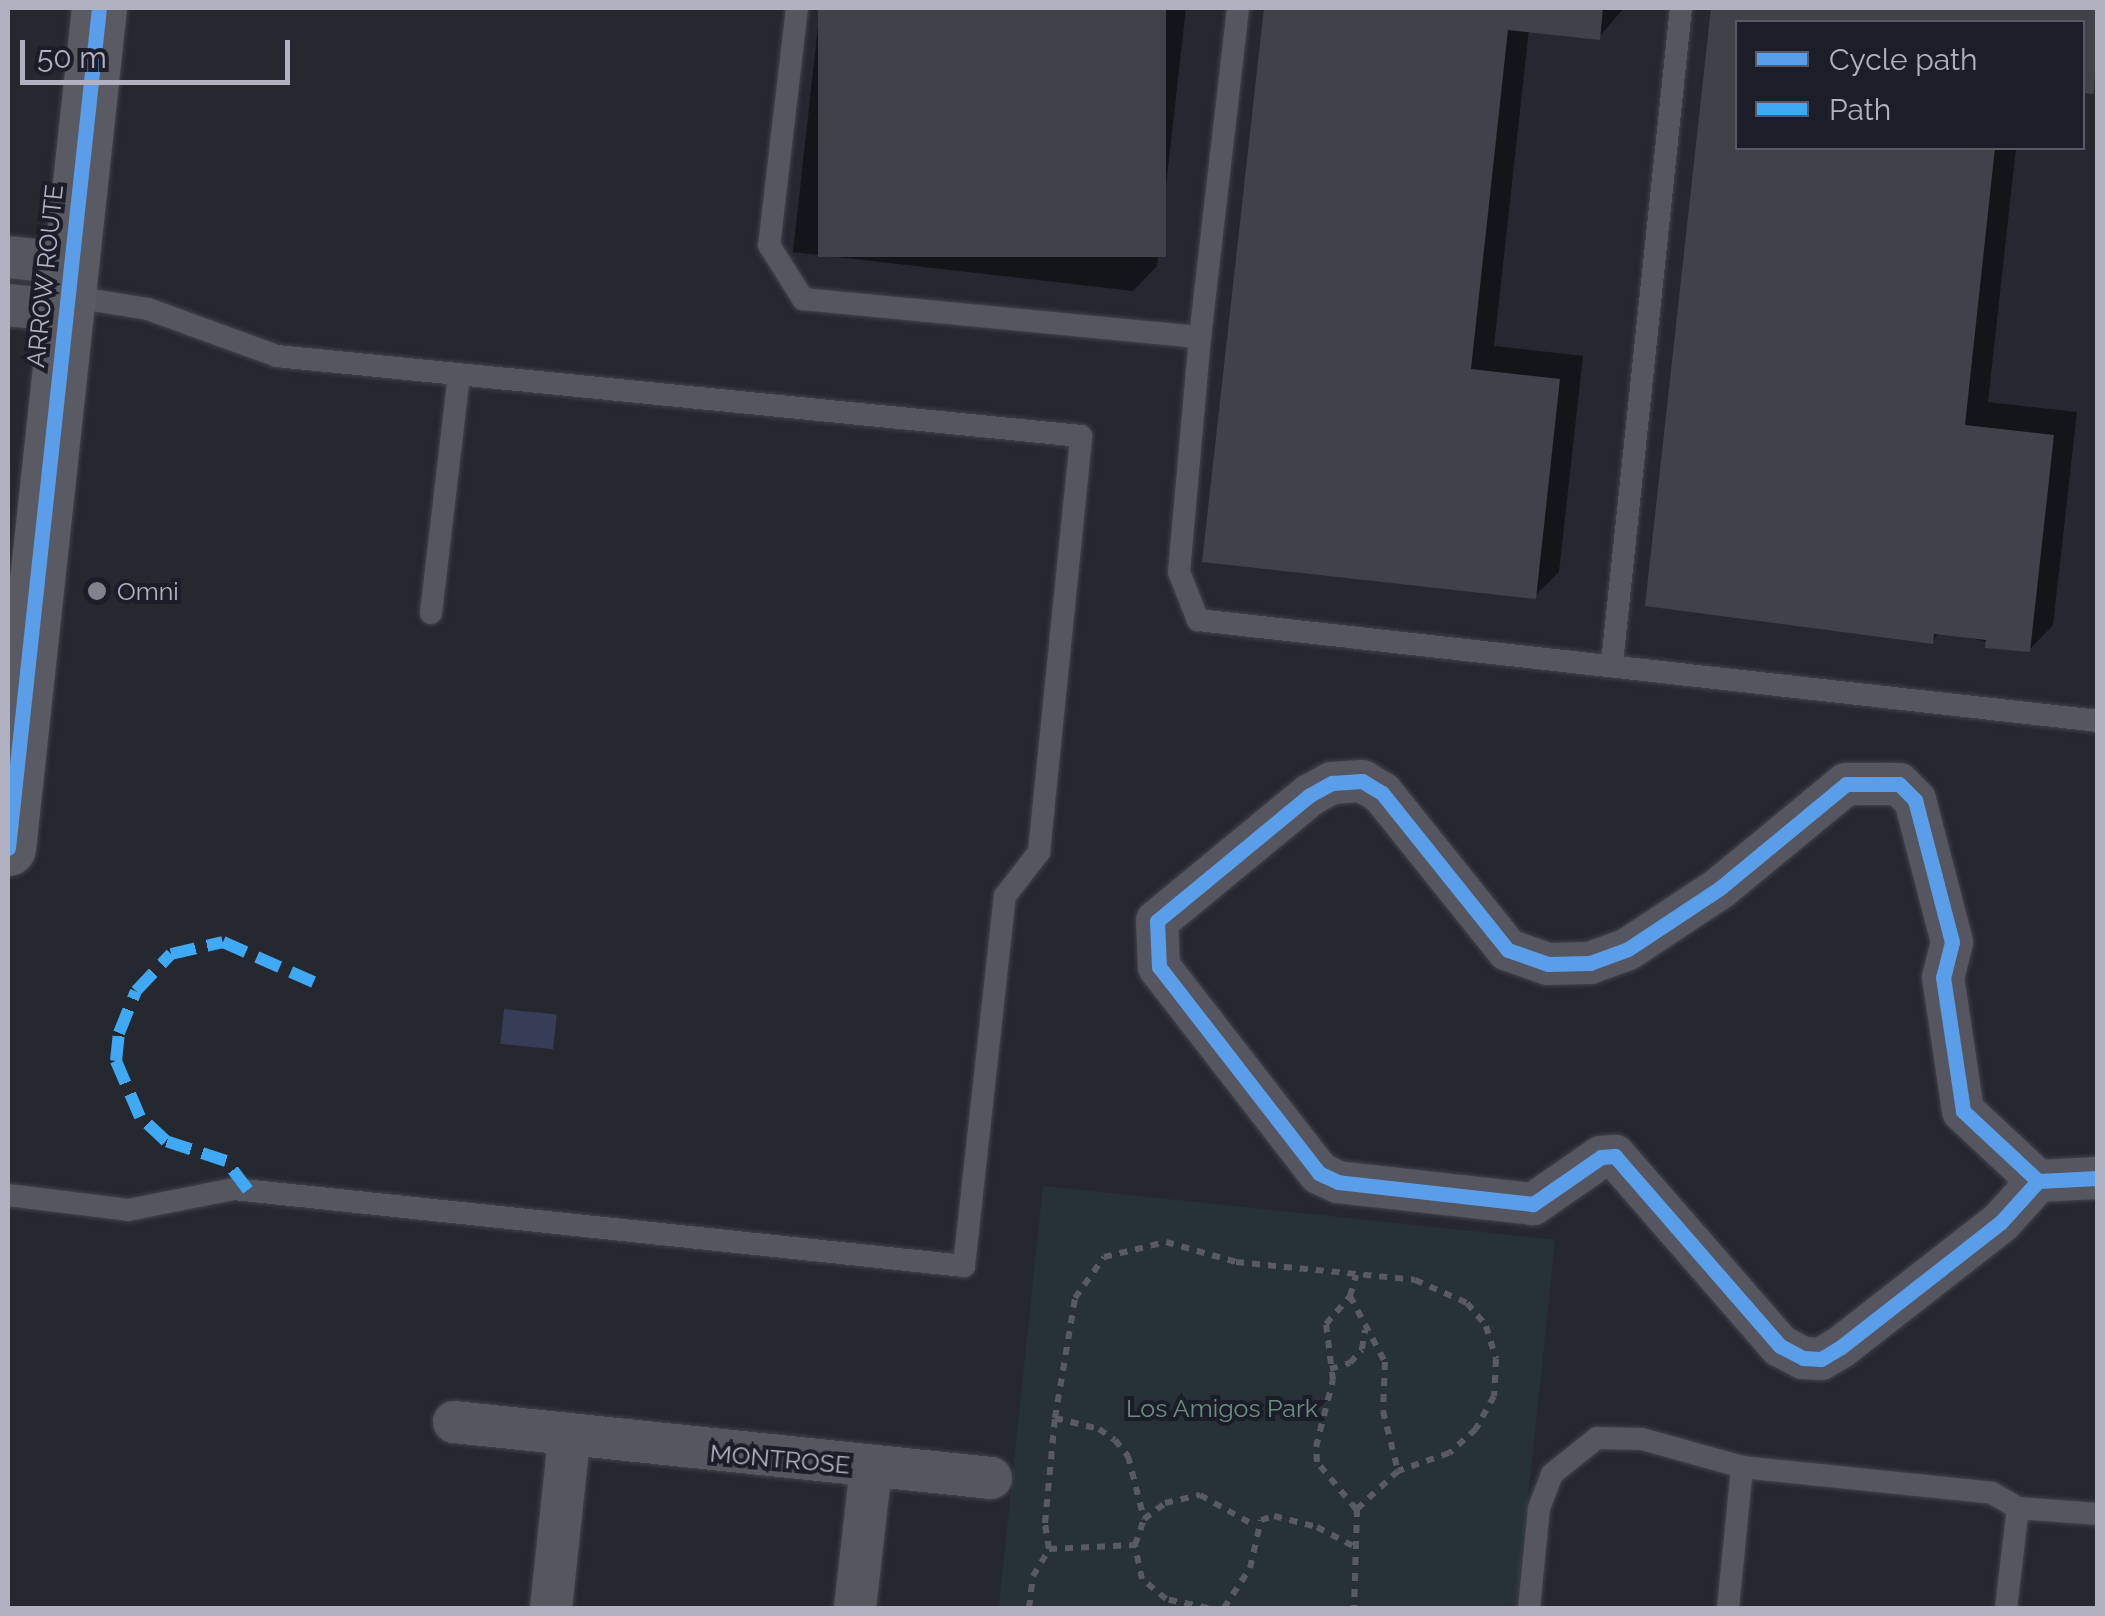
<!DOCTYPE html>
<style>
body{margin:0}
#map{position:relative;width:2105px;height:1616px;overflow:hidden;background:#262830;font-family:Raleway,sans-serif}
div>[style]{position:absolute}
.green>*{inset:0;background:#273237;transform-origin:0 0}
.water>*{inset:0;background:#373d57;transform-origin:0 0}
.shadow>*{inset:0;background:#0007}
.building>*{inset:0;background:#404249;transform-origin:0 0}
.path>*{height:6px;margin-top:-3px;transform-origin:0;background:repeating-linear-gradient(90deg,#595b62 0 8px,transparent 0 16px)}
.roads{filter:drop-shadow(0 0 2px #424349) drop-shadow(0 0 2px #424349)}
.service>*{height:22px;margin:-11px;padding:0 11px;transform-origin:11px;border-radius:11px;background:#55565f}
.minor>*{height:42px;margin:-21px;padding:0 21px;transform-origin:21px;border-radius:21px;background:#55565f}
.secondary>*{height:55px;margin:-27.5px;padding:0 27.5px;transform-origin:27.5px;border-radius:27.5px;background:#5a5b62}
.quiet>*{height:12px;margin-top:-6px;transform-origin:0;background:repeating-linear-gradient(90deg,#3fa9f5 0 25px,transparent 0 37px)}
.cycleway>*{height:15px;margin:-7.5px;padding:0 7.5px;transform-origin:7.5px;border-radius:7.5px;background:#5a9eea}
.dots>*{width:28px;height:28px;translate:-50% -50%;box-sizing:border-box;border:5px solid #1b1d29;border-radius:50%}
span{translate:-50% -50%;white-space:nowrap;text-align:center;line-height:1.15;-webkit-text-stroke:8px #1b1d29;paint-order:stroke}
.street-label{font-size:25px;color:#b0b2c1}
.poi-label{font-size:25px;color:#b0b2c1}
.left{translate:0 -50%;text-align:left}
.park-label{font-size:25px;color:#6a8f7c}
.frame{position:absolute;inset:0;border:10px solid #b0b2c1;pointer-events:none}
.legend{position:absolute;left:1735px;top:20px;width:350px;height:130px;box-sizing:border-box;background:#1b1d29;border:2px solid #575966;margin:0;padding:12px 18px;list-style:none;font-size:30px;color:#b0b2c1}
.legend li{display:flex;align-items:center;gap:20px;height:50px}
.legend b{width:50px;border:2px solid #575966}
.scale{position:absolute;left:20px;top:40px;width:270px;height:45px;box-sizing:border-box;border:5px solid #b0b2c1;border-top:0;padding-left:12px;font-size:30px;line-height:35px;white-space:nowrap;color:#b0b2c1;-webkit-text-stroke:8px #1b1d29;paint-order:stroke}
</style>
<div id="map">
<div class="green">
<div style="left:1043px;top:1186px;width:515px;height:424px;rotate:6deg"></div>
</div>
<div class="water">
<div style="left:504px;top:1009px;width:53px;height:35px;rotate:6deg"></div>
</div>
<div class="shadow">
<div style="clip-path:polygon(820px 8px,1186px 8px,1157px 266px,1133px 291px,793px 252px)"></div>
<div style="clip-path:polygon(1266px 8px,1624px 8px,1599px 37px,1529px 29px,1494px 346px,1583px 356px,1559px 572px,1535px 596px,1205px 560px)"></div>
<div style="clip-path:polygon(1713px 8px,2098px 8px,2093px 91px,2082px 22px,1738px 22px,1738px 148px,2016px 148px,1988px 402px,2077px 412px,2053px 625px,2029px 650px,1940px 632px,1932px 641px,1648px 604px)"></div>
</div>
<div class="building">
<div style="left:818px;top:8px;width:348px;height:249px"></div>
<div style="clip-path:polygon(1264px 8px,1603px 8px,1600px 40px,1508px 30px,1471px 369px,1560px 379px,1536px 599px,1202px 562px)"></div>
<div style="clip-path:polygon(1711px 8px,2098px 8px,2094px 94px,2082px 93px,2082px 22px,1738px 22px,1738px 148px,1995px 148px,1965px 425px,2054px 435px,2030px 652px,1985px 648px,1986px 640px,1934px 634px,1933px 644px,1645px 606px)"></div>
</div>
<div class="path">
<div style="left:1350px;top:1296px;width:75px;rotate:62.1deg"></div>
<div style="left:1385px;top:1362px;width:49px;rotate:92.3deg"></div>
<div style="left:1383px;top:1411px;width:62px;rotate:76deg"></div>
<div style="left:1330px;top:1369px;width:21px;rotate:-17deg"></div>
<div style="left:1350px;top:1363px;width:18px;rotate:-49deg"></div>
<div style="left:1362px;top:1349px;width:19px;rotate:-81deg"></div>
<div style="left:1055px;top:1418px;width:45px;rotate:14deg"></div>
<div style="left:1099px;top:1429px;width:19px;rotate:35deg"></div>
<div style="left:1115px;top:1440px;width:21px;rotate:51deg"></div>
<div style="left:1128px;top:1456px;width:65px;rotate:75.7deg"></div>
<div style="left:1356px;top:1509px;width:61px;rotate:-129.7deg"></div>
<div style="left:1317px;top:1462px;width:15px;rotate:-94deg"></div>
<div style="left:1316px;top:1447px;width:69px;rotate:-75.8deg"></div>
<div style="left:1333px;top:1380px;width:56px;rotate:-97.1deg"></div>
<div style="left:1326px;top:1324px;width:37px;rotate:-49deg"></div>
<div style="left:1350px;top:1296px;width:22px;rotate:-74deg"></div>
<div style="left:1049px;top:1549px;width:86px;rotate:-2.7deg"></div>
<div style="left:1029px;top:1608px;width:32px;rotate:-83deg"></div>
<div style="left:1033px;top:1576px;width:31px;rotate:-59deg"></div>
<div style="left:1049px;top:1549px;width:26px;rotate:-99deg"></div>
<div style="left:1045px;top:1523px;width:105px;rotate:-84.6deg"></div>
<div style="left:1055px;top:1418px;width:122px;rotate:-80.5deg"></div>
<div style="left:1075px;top:1298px;width:50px;rotate:-54.7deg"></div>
<div style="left:1104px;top:1257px;width:64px;rotate:-13.6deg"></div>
<div style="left:1166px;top:1242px;width:73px;rotate:15.9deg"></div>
<div style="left:1236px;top:1262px;width:180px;rotate:5.7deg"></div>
<div style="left:1415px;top:1280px;width:57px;rotate:23.9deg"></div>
<div style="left:1467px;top:1303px;width:30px;rotate:50deg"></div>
<div style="left:1486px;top:1326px;width:34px;rotate:73deg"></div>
<div style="left:1496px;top:1359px;width:37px;rotate:93deg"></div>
<div style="left:1494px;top:1396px;width:38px;rotate:119deg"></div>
<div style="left:1476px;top:1429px;width:36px;rotate:138deg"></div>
<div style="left:1449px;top:1453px;width:54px;rotate:160.6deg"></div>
<div style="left:1398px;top:1471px;width:56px;rotate:137.2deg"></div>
<div style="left:1357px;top:1509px;width:99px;rotate:91.7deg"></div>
<div style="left:1208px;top:1608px;width:43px;rotate:-167.9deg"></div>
<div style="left:1166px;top:1599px;width:31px;rotate:-140deg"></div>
<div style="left:1142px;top:1579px;width:35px;rotate:-102deg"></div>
<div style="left:1135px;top:1545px;width:28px;rotate:-71deg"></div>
<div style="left:1144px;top:1519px;width:26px;rotate:-37deg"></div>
<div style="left:1165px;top:1503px;width:36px;rotate:-13deg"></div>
<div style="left:1200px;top:1495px;width:64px;rotate:29deg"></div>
<div style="left:1224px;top:1608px;width:48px;rotate:-57deg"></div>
<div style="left:1250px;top:1568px;width:49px;rotate:-77.1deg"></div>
<div style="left:1261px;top:1520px;width:14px;rotate:-17deg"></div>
<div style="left:1274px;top:1516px;width:44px;rotate:14.3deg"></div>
<div style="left:1317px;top:1527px;width:41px;rotate:27.8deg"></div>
</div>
<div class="roads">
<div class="service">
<div style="left:797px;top:8px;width:239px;rotate:96.7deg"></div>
<div style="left:769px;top:245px;width:64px;rotate:57.8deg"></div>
<div style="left:803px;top:299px;width:399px;rotate:5.5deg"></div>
<div style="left:1200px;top:337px;width:331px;rotate:-83.4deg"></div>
<div style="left:1200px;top:337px;width:236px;rotate:95.1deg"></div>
<div style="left:1179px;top:572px;width:52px;rotate:68.4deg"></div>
<div style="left:1198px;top:620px;width:906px;rotate:6.4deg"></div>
<div style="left:431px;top:613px;width:240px;rotate:-83.3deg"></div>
<div style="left:1612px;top:663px;width:659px;rotate:-83.99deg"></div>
<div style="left:8px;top:1195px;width:121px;rotate:7.1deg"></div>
<div style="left:128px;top:1210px;width:108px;rotate:-11.2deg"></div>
<div style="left:234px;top:1189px;width:734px;rotate:6.02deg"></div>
<div style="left:964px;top:1266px;width:372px;rotate:-83.7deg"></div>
<div style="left:1005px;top:896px;width:56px;rotate:-52.3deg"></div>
<div style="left:1039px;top:852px;width:418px;rotate:-84.2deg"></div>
<div style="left:1081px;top:436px;width:808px;rotate:-174.32deg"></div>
<div style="left:277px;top:356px;width:137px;rotate:-160deg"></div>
<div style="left:148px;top:309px;width:81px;rotate:-170.8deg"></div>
<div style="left:1529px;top:1608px;width:100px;rotate:-84.3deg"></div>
<div style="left:1539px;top:1508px;width:36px;rotate:-69deg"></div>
<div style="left:1552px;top:1474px;width:58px;rotate:-38.7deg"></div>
<div style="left:1597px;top:1438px;width:45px;rotate:1.3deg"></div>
<div style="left:1642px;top:1439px;width:104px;rotate:15.6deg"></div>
<div style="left:1742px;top:1467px;width:251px;rotate:5.9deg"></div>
<div style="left:1992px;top:1493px;width:30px;rotate:30deg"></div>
<div style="left:1728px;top:1608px;width:142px;rotate:-84.3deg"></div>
<div style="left:2006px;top:1608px;width:101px;rotate:-83.2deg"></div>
<div style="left:2018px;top:1508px;width:80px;rotate:4.3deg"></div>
</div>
<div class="minor">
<div style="left:8px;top:257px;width:63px;rotate:6.3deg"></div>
<div style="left:8px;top:305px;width:58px;rotate:5.9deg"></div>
<div style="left:2038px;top:1181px;width:55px;rotate:132.1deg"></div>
<div style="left:2001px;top:1222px;width:203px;rotate:142deg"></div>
<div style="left:1841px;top:1347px;width:23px;rotate:149deg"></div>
<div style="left:1821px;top:1359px;width:18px;rotate:-177deg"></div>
<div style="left:1803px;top:1358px;width:26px;rotate:-152deg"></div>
<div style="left:1780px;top:1346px;width:252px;rotate:-131deg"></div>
<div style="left:1615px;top:1156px;width:14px;rotate:176deg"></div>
<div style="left:1601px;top:1157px;width:83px;rotate:145.3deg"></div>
<div style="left:1533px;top:1204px;width:196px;rotate:-173.6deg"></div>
<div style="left:1338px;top:1182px;width:21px;rotate:-155deg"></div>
<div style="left:1319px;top:1173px;width:261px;rotate:-127.8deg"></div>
<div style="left:1159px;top:967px;width:46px;rotate:-92.5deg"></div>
<div style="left:1157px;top:921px;width:198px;rotate:-39.5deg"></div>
<div style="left:1310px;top:795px;width:25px;rotate:-29deg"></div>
<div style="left:1332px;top:783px;width:30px;rotate:-4deg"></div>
<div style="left:1362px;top:781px;width:23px;rotate:31deg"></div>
<div style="left:1382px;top:793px;width:201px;rotate:51.3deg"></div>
<div style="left:1508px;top:950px;width:42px;rotate:19.3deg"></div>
<div style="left:1548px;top:964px;width:42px;rotate:-1.4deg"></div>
<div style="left:1590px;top:963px;width:40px;rotate:-20.2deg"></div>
<div style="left:1628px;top:949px;width:110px;rotate:-33.5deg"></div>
<div style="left:1720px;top:888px;width:163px;rotate:-39.5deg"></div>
<div style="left:1846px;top:784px;width:53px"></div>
<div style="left:1899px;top:784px;width:23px;rotate:45deg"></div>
<div style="left:1915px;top:800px;width:147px;rotate:75.4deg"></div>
<div style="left:1952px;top:942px;width:36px;rotate:104deg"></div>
<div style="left:1943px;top:977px;width:135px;rotate:81.5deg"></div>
<div style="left:1963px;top:1111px;width:103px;rotate:43deg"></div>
<div style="left:2038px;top:1181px;width:60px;rotate:-2.9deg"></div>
<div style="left:454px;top:1422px;width:540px;rotate:5.95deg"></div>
<div style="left:551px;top:1608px;width:170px;rotate:-83.9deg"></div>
<div style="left:855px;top:1608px;width:142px;rotate:-83.5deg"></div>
</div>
<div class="secondary">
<div style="left:8px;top:848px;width:845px;rotate:-83.82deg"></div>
</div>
</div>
<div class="quiet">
<div style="left:248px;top:1190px;width:36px;rotate:-127deg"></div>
<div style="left:226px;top:1161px;width:63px;rotate:-161.6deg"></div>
<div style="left:166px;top:1141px;width:35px;rotate:-137deg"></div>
<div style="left:140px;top:1117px;width:61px;rotate:-113.2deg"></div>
<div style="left:116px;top:1061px;width:28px;rotate:-84deg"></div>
<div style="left:119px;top:1033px;width:45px;rotate:-68deg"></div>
<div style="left:136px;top:991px;width:51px;rotate:-46.6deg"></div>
<div style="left:171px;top:954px;width:53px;rotate:-13deg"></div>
<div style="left:223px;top:942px;width:102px;rotate:23.8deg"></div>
</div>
<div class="cycleway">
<div style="left:8px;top:848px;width:845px;rotate:-83.82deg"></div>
<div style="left:2038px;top:1181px;width:55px;rotate:132.1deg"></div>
<div style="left:2001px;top:1222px;width:203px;rotate:142deg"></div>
<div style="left:1841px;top:1347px;width:23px;rotate:149deg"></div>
<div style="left:1821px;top:1359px;width:18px;rotate:-177deg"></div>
<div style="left:1803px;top:1358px;width:26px;rotate:-152deg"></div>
<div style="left:1780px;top:1346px;width:252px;rotate:-131deg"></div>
<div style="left:1615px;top:1156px;width:14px;rotate:176deg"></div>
<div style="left:1601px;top:1157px;width:83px;rotate:145.3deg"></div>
<div style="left:1533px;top:1204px;width:196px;rotate:-173.6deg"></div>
<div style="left:1338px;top:1182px;width:21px;rotate:-155deg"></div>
<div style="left:1319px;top:1173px;width:261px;rotate:-127.8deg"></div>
<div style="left:1159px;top:967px;width:46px;rotate:-92.5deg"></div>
<div style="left:1157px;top:921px;width:198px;rotate:-39.5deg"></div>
<div style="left:1310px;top:795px;width:25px;rotate:-29deg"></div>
<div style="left:1332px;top:783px;width:30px;rotate:-4deg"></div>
<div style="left:1362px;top:781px;width:23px;rotate:31deg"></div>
<div style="left:1382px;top:793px;width:201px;rotate:51.3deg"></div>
<div style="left:1508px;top:950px;width:42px;rotate:19.3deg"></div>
<div style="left:1548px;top:964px;width:42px;rotate:-1.4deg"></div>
<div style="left:1590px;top:963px;width:40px;rotate:-20.2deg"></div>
<div style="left:1628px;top:949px;width:110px;rotate:-33.5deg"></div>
<div style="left:1720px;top:888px;width:163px;rotate:-39.5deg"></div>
<div style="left:1846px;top:784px;width:53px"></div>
<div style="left:1899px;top:784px;width:23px;rotate:45deg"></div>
<div style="left:1915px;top:800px;width:147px;rotate:75.4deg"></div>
<div style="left:1952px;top:942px;width:36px;rotate:104deg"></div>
<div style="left:1943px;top:977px;width:135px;rotate:81.5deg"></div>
<div style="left:1963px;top:1111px;width:103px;rotate:43deg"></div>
<div style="left:2038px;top:1181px;width:60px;rotate:-2.9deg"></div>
</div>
<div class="dots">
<div style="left:97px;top:591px;background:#80828e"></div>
</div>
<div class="street-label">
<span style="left:45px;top:276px;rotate:-84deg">ARROW ROUTE</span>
<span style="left:780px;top:1459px;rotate:5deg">MONTROSE</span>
</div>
<div class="poi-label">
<span class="left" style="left:117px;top:591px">Omni</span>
</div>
<div class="park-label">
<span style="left:1222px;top:1408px">Los Amigos Park</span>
</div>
<div class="frame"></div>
<ul class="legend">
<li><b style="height:12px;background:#5a9eea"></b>Cycle path</li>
<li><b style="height:12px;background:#3fa9f5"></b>Path</li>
</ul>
<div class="scale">50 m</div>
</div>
